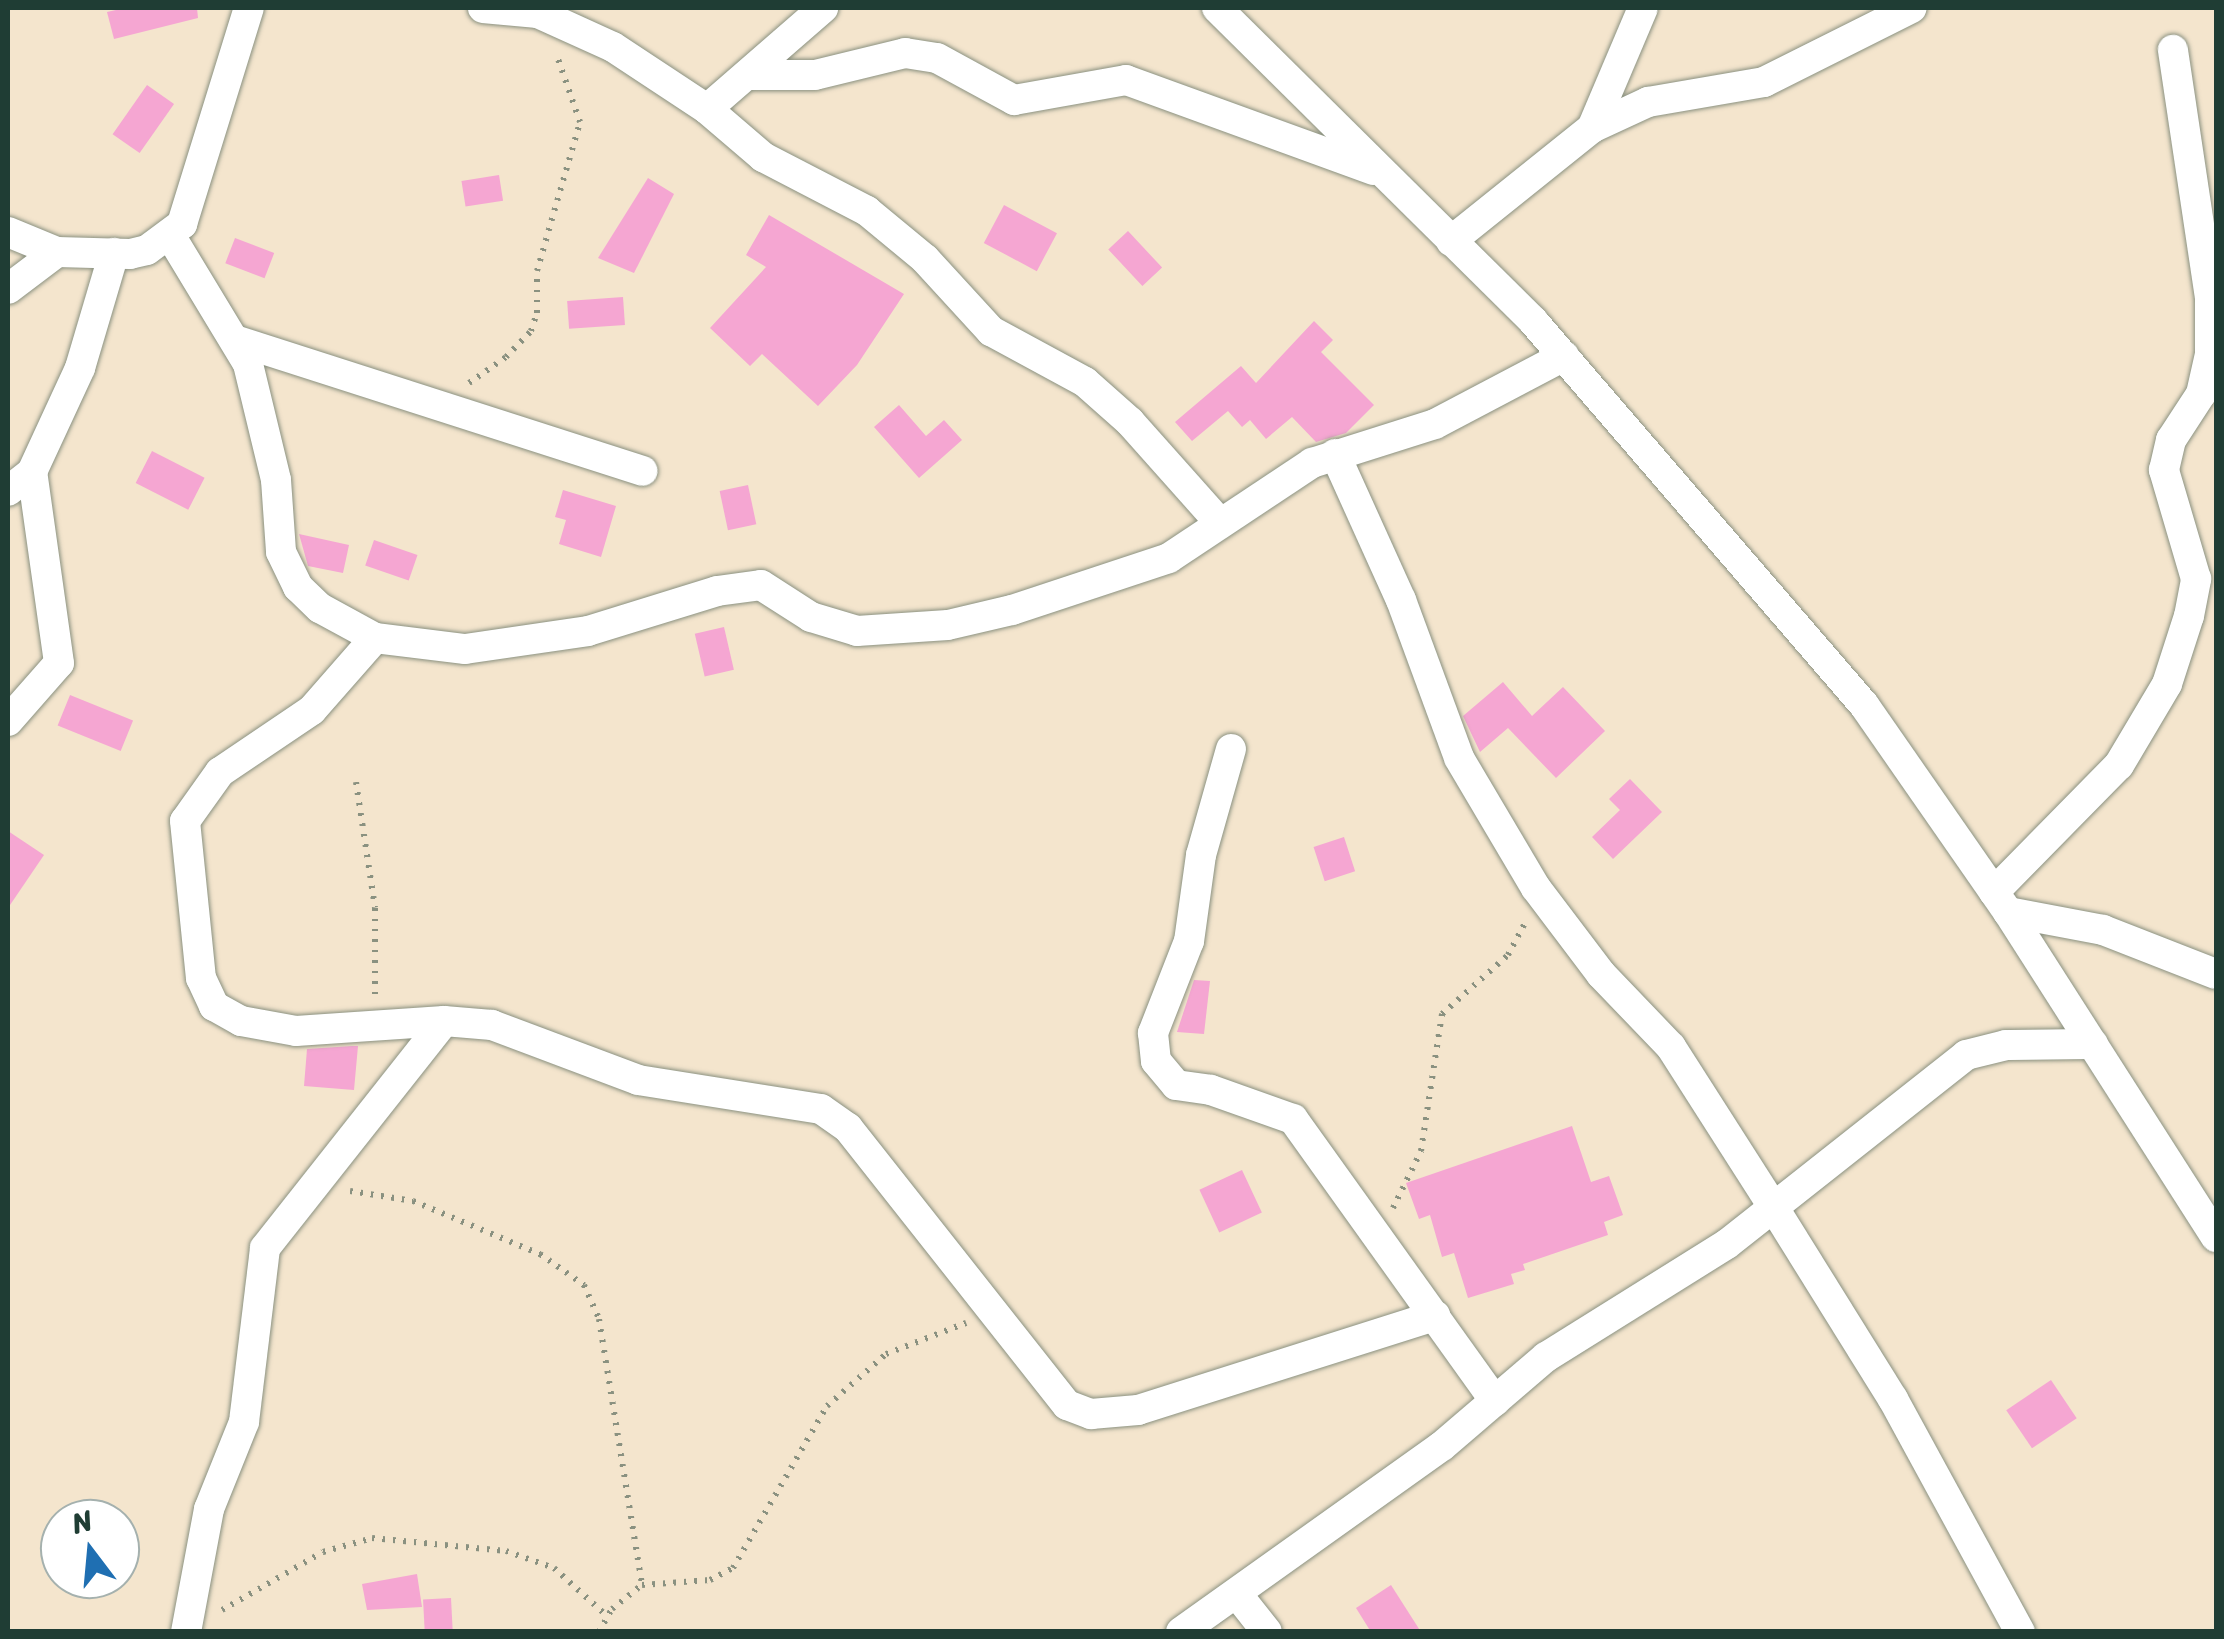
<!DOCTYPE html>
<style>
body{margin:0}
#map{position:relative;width:2224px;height:1639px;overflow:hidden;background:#f4e5cd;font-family:Sriracha,sans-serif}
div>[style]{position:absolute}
.building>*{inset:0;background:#f5a6d2;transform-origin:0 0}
.path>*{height:6px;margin-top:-3px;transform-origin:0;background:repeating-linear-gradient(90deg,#8a9180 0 2.5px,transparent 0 10.5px)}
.roads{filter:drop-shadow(0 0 2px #8a9180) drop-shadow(0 0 2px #8a9180)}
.minor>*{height:30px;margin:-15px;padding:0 15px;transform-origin:15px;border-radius:15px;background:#fff}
span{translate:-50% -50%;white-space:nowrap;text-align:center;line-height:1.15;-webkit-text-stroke:10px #fff;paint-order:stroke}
.frame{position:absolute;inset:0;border:10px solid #1f3d34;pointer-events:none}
.north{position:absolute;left:40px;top:1499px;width:100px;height:100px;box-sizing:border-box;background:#fff;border:2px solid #a5b1ae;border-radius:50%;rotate:344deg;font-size:28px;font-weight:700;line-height:40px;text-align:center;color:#1f3d34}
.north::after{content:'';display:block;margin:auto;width:35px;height:45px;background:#1f6fb2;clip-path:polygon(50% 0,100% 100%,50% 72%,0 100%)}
</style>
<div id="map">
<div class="building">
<div style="clip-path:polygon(125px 8px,197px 8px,198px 18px,114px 39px,107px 12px)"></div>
<div style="left:147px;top:85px;width:33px;height:60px;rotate:35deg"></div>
<div style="left:499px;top:175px;width:26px;height:38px;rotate:81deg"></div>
<div style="clip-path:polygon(648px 178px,674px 194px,634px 273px,598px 258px)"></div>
<div style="left:1004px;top:205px;width:60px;height:43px;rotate:28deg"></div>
<div style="clip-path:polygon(769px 215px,904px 294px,857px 365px,818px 406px,762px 354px,750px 366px,710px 328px,766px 267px,746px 255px)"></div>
<div style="left:1128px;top:231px;width:50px;height:27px;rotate:47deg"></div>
<div style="left:235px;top:238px;width:42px;height:27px;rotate:21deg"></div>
<div style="left:623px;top:297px;width:28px;height:56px;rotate:86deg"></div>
<div style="clip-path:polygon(1314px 321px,1333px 340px,1321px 352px,1374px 405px,1346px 433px,1316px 442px,1292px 417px,1266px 439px,1250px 420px,1242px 427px,1228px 411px,1192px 441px,1175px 422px,1241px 366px,1256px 383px)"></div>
<div style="clip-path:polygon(899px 405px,926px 436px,944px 420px,962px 440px,919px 478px,874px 427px)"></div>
<div style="left:152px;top:451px;width:59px;height:36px;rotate:27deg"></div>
<div style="left:748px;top:485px;width:40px;height:29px;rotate:78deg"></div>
<div style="clip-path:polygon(563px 490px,616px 506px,601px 557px,559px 544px,566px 520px,555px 517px)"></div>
<div style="clip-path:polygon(299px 534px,349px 545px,343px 573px,308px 566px)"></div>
<div style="left:374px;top:540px;width:46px;height:27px;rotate:19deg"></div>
<div style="left:724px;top:627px;width:44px;height:30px;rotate:77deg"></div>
<div style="clip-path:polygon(1503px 682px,1532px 716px,1563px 687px,1605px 731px,1556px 778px,1508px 728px,1480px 752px,1463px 716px)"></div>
<div style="left:70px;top:695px;width:68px;height:33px;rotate:22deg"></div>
<div style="clip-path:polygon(1630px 779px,1662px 812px,1613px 859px,1592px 837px,1620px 810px,1609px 799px)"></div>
<div style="clip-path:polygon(8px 831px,44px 855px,8px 908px)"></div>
<div style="left:1344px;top:837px;width:36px;height:32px;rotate:72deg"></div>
<div style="clip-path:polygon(1194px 980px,1210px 981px,1204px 1034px,1177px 1032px)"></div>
<div style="clip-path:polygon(352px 1046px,358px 1046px,354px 1090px,304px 1086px,307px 1049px)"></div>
<div style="clip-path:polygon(1572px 1126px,1591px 1182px,1609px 1176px,1623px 1215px,1604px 1222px,1608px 1235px,1523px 1264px,1525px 1270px,1511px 1274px,1514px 1284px,1468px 1298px,1454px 1253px,1442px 1257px,1430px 1215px,1419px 1219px,1406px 1183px)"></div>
<div style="left:1242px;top:1170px;width:47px;height:47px;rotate:65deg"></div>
<div style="left:2051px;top:1380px;width:46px;height:54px;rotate:56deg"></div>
<div style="clip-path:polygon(417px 1574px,422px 1607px,367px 1610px,362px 1584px)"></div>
<div style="clip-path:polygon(1391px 1585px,1421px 1632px,1371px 1632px,1356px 1608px)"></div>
<div style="left:451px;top:1598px;width:34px;height:28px;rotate:87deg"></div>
</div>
<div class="path">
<div style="left:469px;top:383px;width:45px;rotate:-35.1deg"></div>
<div style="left:506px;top:357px;width:36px;rotate:-46deg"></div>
<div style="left:531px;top:331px;width:19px;rotate:-72deg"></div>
<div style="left:537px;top:313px;width:42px;rotate:-90deg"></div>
<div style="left:537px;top:271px;width:155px;rotate:-73.9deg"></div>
<div style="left:580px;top:122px;width:70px;rotate:-109.2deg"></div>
<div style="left:356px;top:782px;width:127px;rotate:81.4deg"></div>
<div style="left:375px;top:908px;width:89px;rotate:90deg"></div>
<div style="left:350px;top:1191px;width:64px;rotate:9deg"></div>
<div style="left:413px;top:1201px;width:138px;rotate:22.7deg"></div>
<div style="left:540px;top:1254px;width:54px;rotate:35.2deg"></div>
<div style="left:584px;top:1285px;width:37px;rotate:66deg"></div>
<div style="left:599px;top:1319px;width:269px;rotate:80.8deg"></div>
<div style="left:1393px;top:1208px;width:64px;rotate:-63.8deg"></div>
<div style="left:1421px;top:1151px;width:139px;rotate:-81.3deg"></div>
<div style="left:1442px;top:1014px;width:89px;rotate:-41.8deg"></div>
<div style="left:1508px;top:955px;width:36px;rotate:-62deg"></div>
<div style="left:222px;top:1610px;width:116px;rotate:-29.9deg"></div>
<div style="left:323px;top:1552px;width:51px;rotate:-15.9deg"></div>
<div style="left:372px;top:1538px;width:135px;rotate:5.5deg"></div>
<div style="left:506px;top:1551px;width:51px;rotate:19.5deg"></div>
<div style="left:554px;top:1568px;width:73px;rotate:42.2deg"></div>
<div style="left:599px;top:1632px;width:26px;rotate:-61deg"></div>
<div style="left:612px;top:1609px;width:38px;rotate:-39deg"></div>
<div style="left:642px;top:1585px;width:68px;rotate:-4.2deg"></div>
<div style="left:710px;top:1580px;width:26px;rotate:-28deg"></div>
<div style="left:733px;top:1568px;width:187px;rotate:-59.9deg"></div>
<div style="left:827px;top:1406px;width:79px;rotate:-41.4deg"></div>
<div style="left:886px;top:1354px;width:86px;rotate:-21.2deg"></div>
</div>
<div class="roads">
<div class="minor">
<div style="left:483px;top:8px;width:55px;rotate:5.2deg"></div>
<div style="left:538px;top:13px;width:82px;rotate:24.4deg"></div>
<div style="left:613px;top:47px;width:113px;rotate:33.4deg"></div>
<div style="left:707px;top:109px;width:74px;rotate:40.6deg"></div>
<div style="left:763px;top:157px;width:117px;rotate:27.4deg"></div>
<div style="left:867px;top:211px;width:75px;rotate:39.6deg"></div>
<div style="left:925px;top:259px;width:98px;rotate:47.5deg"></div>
<div style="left:991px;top:331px;width:107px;rotate:28.5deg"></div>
<div style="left:1085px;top:382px;width:60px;rotate:41.6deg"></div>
<div style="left:1130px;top:422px;width:135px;rotate:48.3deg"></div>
<div style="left:1217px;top:8px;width:445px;rotate:44.7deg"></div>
<div style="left:1533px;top:321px;width:507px;rotate:49.24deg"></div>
<div style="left:1864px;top:705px;width:252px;rotate:55.2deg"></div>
<div style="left:2008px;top:912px;width:386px;rotate:57.4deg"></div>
<div style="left:749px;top:75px;width:66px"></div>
<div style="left:815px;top:75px;width:93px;rotate:-13.7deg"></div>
<div style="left:905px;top:53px;width:32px;rotate:9deg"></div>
<div style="left:937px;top:58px;width:88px;rotate:28.6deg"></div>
<div style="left:1014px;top:100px;width:114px;rotate:-10.1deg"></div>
<div style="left:1126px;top:80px;width:263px;rotate:20deg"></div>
<div style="left:707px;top:109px;width:154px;rotate:-41deg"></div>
<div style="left:1592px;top:128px;width:130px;rotate:-67deg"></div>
<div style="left:8px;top:232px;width:53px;rotate:22.2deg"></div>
<div style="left:57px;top:252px;width:73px;rotate:1.6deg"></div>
<div style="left:130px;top:254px;width:17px;rotate:-13deg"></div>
<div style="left:147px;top:250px;width:44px;rotate:-36.6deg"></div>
<div style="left:182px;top:224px;width:226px;rotate:-72.8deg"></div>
<div style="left:170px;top:235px;width:151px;rotate:58.8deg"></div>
<div style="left:248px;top:364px;width:119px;rotate:76.4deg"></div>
<div style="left:276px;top:480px;width:72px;rotate:86deg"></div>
<div style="left:281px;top:552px;width:39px;rotate:64deg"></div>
<div style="left:298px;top:587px;width:30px;rotate:44deg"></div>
<div style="left:320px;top:608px;width:63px;rotate:28.6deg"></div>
<div style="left:375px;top:638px;width:91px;rotate:7deg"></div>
<div style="left:465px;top:649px;width:124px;rotate:-8.3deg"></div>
<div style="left:588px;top:631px;width:135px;rotate:-17.2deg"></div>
<div style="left:717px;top:591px;width:44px;rotate:-7.8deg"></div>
<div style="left:761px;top:585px;width:59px;rotate:32.6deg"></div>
<div style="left:811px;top:617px;width:48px;rotate:16.9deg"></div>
<div style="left:857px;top:631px;width:91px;rotate:-3.8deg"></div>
<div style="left:948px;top:625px;width:66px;rotate:-13.2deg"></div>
<div style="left:1012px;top:610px;width:165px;rotate:-18.3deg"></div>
<div style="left:1169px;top:558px;width:172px;rotate:-33.6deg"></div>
<div style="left:1312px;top:463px;width:129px;rotate:-17.6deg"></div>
<div style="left:1435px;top:424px;width:146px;rotate:-27.8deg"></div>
<div style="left:1451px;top:241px;width:181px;rotate:-38.7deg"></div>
<div style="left:1592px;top:128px;width:62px;rotate:-24.9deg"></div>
<div style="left:1648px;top:102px;width:118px;rotate:-9.8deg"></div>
<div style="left:1764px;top:82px;width:165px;rotate:-26.6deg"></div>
<div style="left:8px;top:289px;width:61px;rotate:-37.1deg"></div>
<div style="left:235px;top:340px;width:428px;rotate:17.8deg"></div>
<div style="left:1335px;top:454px;width:160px;rotate:65.7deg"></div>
<div style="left:1401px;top:600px;width:168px;rotate:69.8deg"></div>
<div style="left:1459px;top:758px;width:151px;rotate:59.4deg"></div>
<div style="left:1536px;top:888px;width:108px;rotate:52.9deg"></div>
<div style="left:1601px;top:974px;width:101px;rotate:46.2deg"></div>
<div style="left:1671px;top:1047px;width:191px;rotate:57.4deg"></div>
<div style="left:1774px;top:1208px;width:225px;rotate:58.1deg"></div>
<div style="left:1893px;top:1399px;width:265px;rotate:61.4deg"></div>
<div style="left:8px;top:491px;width:31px;rotate:-38deg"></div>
<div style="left:32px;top:472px;width:115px;rotate:-65.2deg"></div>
<div style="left:80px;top:368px;width:120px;rotate:-73.5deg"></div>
<div style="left:375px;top:638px;width:96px;rotate:131.2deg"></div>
<div style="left:312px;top:710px;width:111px;rotate:146deg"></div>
<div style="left:220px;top:772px;width:60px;rotate:125.5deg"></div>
<div style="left:185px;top:821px;width:158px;rotate:84.2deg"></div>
<div style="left:201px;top:978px;width:31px;rotate:65deg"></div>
<div style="left:214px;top:1006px;width:31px;rotate:29deg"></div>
<div style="left:241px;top:1021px;width:56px;rotate:10.3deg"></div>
<div style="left:296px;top:1031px;width:148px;rotate:-3.9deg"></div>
<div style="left:444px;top:1021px;width:48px;rotate:4.8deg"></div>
<div style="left:492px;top:1025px;width:156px;rotate:20.6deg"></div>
<div style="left:638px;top:1080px;width:185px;rotate:9deg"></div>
<div style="left:821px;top:1109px;width:33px;rotate:35deg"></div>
<div style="left:848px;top:1128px;width:353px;rotate:51.7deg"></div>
<div style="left:1067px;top:1405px;width:26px;rotate:21deg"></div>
<div style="left:1091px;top:1414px;width:47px;rotate:-4.9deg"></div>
<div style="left:1138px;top:1410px;width:312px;rotate:-17.6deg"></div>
<div style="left:8px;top:721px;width:77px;rotate:-48.7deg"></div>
<div style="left:59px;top:663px;width:193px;rotate:-98deg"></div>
<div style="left:1231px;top:749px;width:110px;rotate:105.8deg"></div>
<div style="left:1201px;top:855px;width:87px;rotate:97.9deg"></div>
<div style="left:1189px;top:941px;width:99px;rotate:111.4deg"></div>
<div style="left:1153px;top:1033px;width:28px;rotate:84deg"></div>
<div style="left:1156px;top:1061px;width:31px;rotate:50deg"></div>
<div style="left:1176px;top:1085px;width:35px;rotate:8deg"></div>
<div style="left:1211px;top:1090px;width:87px;rotate:19.5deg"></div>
<div style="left:1293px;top:1119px;width:347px;rotate:54.4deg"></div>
<div style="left:1994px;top:892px;width:178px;rotate:-45.5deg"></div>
<div style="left:2119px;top:765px;width:94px;rotate:-59.3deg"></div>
<div style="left:2167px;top:684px;width:71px;rotate:-72.1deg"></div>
<div style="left:2189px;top:616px;width:38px;rotate:-79deg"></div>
<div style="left:2196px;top:579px;width:114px;rotate:-106.4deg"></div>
<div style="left:2164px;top:470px;width:31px;rotate:-77deg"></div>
<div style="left:2171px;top:440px;width:55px;rotate:-56.9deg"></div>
<div style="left:2201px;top:394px;width:41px;rotate:-77.3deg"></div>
<div style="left:2210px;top:354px;width:56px;rotate:-90deg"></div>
<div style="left:2210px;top:298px;width:251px;rotate:-98.5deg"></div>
<div style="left:2008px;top:912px;width:97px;rotate:10.7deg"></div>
<div style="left:2103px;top:930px;width:121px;rotate:21.3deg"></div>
<div style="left:1237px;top:1594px;width:48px;rotate:51.7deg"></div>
<div style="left:186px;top:1632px;width:125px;rotate:-79.4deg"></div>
<div style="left:209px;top:1509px;width:94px;rotate:-68.1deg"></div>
<div style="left:244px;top:1422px;width:175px;rotate:-83.1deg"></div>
<div style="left:265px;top:1248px;width:289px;rotate:-51.7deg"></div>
<div style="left:1181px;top:1632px;width:320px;rotate:-35.5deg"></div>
<div style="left:1442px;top:1446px;width:137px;rotate:-40.6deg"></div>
<div style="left:1546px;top:1357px;width:213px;rotate:-32deg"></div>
<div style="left:1727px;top:1244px;width:305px;rotate:-38.3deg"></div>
<div style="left:1966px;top:1055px;width:41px;rotate:-14deg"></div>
<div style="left:2006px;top:1045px;width:87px;rotate:-0.7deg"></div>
</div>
</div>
<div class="frame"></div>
<div class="north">N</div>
</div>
